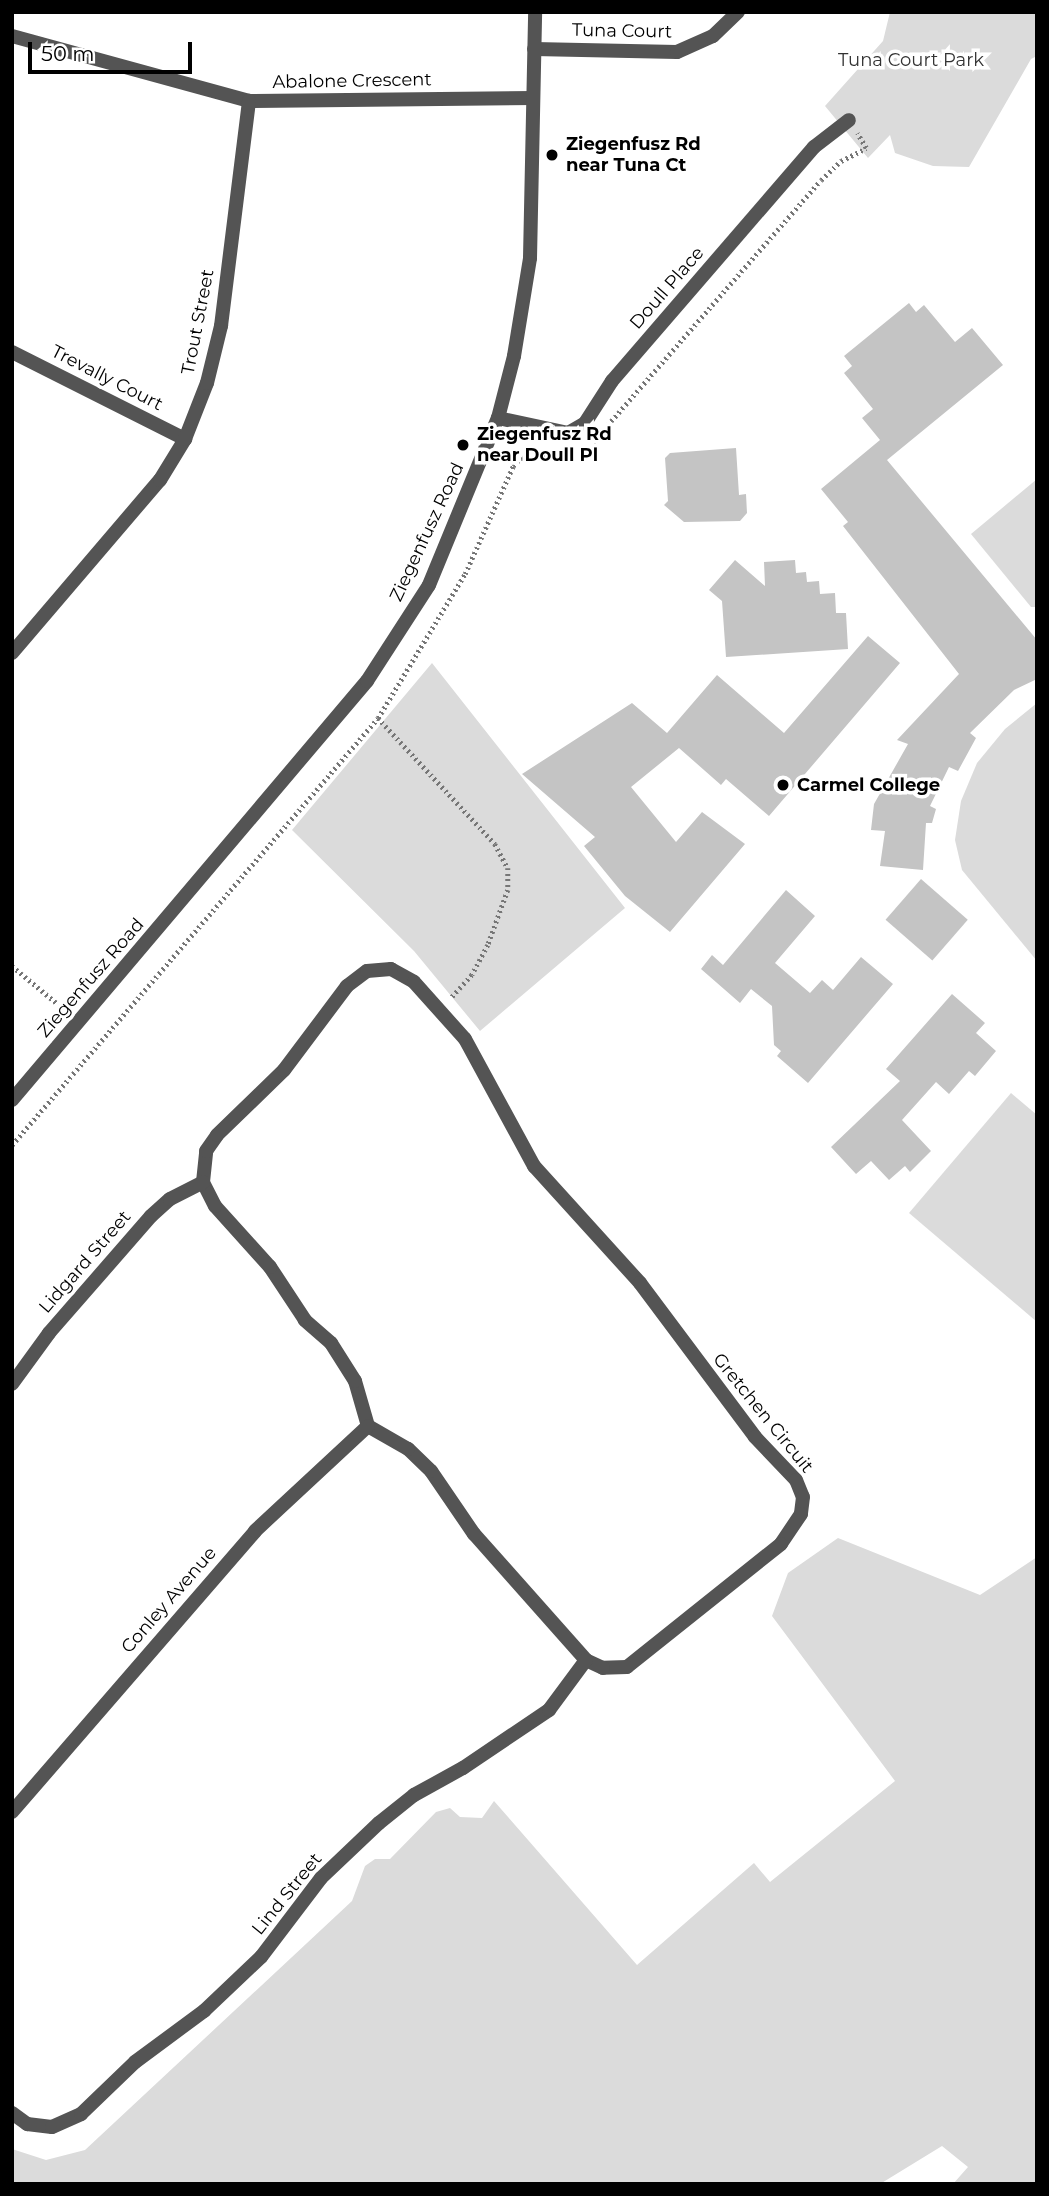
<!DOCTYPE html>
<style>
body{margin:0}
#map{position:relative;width:1049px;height:2196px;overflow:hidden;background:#fff;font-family:Montserrat,sans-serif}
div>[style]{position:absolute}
.green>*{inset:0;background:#dbdbdb}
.building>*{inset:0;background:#c4c4c4;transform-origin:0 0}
.path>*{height:4.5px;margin-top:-2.25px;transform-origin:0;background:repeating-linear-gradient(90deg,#767676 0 2px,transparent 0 5.5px)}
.minor>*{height:14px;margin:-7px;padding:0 7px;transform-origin:7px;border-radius:7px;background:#545454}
.tertiary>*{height:14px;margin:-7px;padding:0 7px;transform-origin:7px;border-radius:7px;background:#545454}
.dots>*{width:19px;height:19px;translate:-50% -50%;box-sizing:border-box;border:4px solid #fff;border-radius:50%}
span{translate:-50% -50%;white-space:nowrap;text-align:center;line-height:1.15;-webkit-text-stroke:7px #fff;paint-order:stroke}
.street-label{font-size:18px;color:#000}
.park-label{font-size:18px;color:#323232}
.poi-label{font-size:18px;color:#000;font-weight:700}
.left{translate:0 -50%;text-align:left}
.frame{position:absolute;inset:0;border:14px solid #000;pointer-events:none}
.scale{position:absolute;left:28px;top:42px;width:164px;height:32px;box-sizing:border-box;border:4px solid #000;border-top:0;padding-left:9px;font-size:21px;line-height:24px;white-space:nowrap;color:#000;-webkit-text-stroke:5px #fff;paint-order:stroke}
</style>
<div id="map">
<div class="green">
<div style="clip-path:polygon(890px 12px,1037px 12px,1037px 56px,1031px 59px,969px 167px,933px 166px,895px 153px,890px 135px,868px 158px,825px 106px,883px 41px)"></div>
<div style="clip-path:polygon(1037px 479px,1037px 607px,1031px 607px,971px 534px)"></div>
<div style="clip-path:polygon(432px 663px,625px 908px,480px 1031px,414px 951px,292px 830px)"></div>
<div style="clip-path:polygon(1037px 703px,1037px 961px,962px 870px,955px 840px,961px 801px,977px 763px,1005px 729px)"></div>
<div style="clip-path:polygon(1011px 1093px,1037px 1115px,1037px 1322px,909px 1213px)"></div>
<div style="clip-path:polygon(838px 1538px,980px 1595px,1037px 1557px,1037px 2184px,953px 2184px,968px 2167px,942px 2146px,880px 2184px,12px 2184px,12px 2149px,46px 2160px,85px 2150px,352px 1901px,365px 1866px,375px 1859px,390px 1859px,436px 1812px,450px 1808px,460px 1817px,482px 1818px,494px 1801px,637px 1965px,754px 1863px,770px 1882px,895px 1781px,772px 1616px,788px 1573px)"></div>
</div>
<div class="building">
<div style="clip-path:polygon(909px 303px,916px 312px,924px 305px,955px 342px,972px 328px,1003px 365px,887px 460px,1037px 640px,1037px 679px,1014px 690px,970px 733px,976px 738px,958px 771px,949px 767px,930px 806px,936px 809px,932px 823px,926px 823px,923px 870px,880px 866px,885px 831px,871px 830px,874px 804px,908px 744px,897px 740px,959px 674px,843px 526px,848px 522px,821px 489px,880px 440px,862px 418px,873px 409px,844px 373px,852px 366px,844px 356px)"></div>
<div style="clip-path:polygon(736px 448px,739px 495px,746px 494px,747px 513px,740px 521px,684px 522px,664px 505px,668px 501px,665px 458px,670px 453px)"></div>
<div style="clip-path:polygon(735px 560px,765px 586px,764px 562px,795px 560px,796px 573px,806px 572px,807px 582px,819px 581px,820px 594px,835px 593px,836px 613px,846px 613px,848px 649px,726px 657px,722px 601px,709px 590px)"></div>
<div style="clip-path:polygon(868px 636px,900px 663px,769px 816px,726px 779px,721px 785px,679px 748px,631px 787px,676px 842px,702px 812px,745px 844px,670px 932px,625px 896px,584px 846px,595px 837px,522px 774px,632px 703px,667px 733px,717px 675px,784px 733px)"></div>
<div style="left:921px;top:879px;width:62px;height:54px;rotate:41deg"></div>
<div style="clip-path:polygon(786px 890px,815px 916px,775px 963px,810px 993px,822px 980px,833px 990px,861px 957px,893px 984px,808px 1083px,777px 1056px,781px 1051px,774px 1045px,772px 1006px,751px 989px,740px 1003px,701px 969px,712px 955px,723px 965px)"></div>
<div style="clip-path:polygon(952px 994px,985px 1023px,976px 1033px,996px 1051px,975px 1076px,969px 1071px,949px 1094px,936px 1082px,902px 1120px,931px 1151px,910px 1172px,905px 1166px,889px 1180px,871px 1161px,856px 1174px,831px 1147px,900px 1081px,886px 1069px)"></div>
</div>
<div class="path">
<div style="left:593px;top:442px;width:347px;rotate:-49deg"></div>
<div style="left:821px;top:180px;width:28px;rotate:-44deg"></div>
<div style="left:841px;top:161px;width:28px;rotate:-27deg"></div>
<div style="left:866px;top:148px;width:17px;rotate:-121deg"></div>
<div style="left:378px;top:718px;width:172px;rotate:47.1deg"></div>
<div style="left:495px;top:844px;width:27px;rotate:62deg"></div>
<div style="left:508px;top:868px;width:22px;rotate:90deg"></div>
<div style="left:508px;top:890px;width:59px;rotate:110deg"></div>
<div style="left:488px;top:945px;width:34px;rotate:118deg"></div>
<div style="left:472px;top:975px;width:31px;rotate:132deg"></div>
<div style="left:12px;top:966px;width:69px;rotate:39.7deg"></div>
<div style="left:12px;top:1145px;width:562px;rotate:-49.4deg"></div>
<div style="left:378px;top:718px;width:168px;rotate:-58.9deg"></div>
<div style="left:465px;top:574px;width:118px;rotate:-66deg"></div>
<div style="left:513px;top:466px;width:11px;rotate:-45deg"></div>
<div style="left:521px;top:458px;width:55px;rotate:-7.3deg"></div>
</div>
<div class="minor">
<div style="left:12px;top:36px;width:246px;rotate:15.3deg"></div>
<div style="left:249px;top:101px;width:284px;rotate:-0.6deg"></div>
<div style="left:534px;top:49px;width:143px;rotate:1.2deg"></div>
<div style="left:677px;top:52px;width:39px;rotate:-24deg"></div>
<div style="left:713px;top:36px;width:35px;rotate:-44deg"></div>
<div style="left:12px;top:352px;width:194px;rotate:26.7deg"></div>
<div style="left:498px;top:418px;width:72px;rotate:12.1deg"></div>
<div style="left:568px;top:433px;width:20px;rotate:-30deg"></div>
<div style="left:585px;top:423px;width:50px;rotate:-57.3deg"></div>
<div style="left:612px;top:381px;width:309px;rotate:-49.2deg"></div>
<div style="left:814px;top:147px;width:44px;rotate:-37.6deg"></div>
<div style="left:12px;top:653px;width:228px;rotate:-49.5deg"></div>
<div style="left:160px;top:480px;width:48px;rotate:-58.6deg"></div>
<div style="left:185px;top:439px;width:60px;rotate:-68.6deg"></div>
<div style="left:207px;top:383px;width:59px;rotate:-76.2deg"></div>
<div style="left:221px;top:326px;width:227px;rotate:-82.9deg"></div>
<div style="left:391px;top:969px;width:26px;rotate:29deg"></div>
<div style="left:414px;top:982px;width:76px;rotate:48.2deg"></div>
<div style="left:465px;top:1039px;width:145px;rotate:61.5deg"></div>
<div style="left:534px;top:1166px;width:158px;rotate:47.8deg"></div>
<div style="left:640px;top:1283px;width:192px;rotate:53.2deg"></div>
<div style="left:755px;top:1437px;width:59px;rotate:46.4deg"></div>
<div style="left:796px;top:1480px;width:18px;rotate:68deg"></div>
<div style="left:803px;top:1497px;width:17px;rotate:97deg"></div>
<div style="left:801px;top:1514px;width:36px;rotate:124deg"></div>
<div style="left:781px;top:1544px;width:197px;rotate:141.4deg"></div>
<div style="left:627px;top:1667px;width:24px;rotate:178deg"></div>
<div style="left:603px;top:1668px;width:19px;rotate:-155deg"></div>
<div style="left:586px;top:1660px;width:169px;rotate:-131.6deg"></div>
<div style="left:474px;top:1534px;width:76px;rotate:-124.3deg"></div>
<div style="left:431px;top:1471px;width:32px;rotate:-136deg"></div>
<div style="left:408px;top:1449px;width:46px;rotate:-150.1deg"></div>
<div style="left:368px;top:1426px;width:47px;rotate:-106.1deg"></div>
<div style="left:355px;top:1381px;width:45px;rotate:-122.3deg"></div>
<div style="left:331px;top:1343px;width:35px;rotate:-139deg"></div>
<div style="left:305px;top:1320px;width:64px;rotate:-123.4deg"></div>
<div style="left:270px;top:1267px;width:82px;rotate:-132deg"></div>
<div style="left:215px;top:1206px;width:27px;rotate:-117deg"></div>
<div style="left:203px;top:1182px;width:31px;rotate:-84deg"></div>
<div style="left:206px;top:1151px;width:19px;rotate:-55deg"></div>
<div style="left:217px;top:1135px;width:93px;rotate:-44.1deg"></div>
<div style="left:284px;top:1070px;width:105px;rotate:-53.1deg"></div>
<div style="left:347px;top:986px;width:25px;rotate:-37deg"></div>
<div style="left:367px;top:971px;width:24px;rotate:-5deg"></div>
<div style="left:12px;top:1384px;width:63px;rotate:-54deg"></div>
<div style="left:49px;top:1333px;width:155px;rotate:-48.9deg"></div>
<div style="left:151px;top:1216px;width:25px;rotate:-42deg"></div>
<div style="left:170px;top:1199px;width:37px;rotate:-27deg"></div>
<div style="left:12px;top:1812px;width:371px;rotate:-49.1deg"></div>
<div style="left:255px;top:1531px;width:154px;rotate:-42.9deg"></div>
<div style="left:12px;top:2113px;width:19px;rotate:36deg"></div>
<div style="left:27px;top:2124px;width:25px;rotate:7deg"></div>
<div style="left:52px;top:2127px;width:32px;rotate:-24deg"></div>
<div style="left:81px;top:2114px;width:75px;rotate:-43.9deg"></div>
<div style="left:135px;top:2062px;width:86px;rotate:-36.5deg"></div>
<div style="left:204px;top:2011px;width:79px;rotate:-43.5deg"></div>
<div style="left:261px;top:1957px;width:99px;rotate:-52.8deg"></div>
<div style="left:321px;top:1878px;width:80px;rotate:-43.5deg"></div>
<div style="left:379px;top:1823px;width:45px;rotate:-38.7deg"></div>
<div style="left:414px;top:1795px;width:56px;rotate:-28.9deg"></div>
<div style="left:463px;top:1768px;width:104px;rotate:-34deg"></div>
<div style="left:549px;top:1710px;width:62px;rotate:-53.5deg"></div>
</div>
<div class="tertiary">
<div style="left:12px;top:1100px;width:549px;rotate:-49.73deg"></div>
<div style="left:367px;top:681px;width:114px;rotate:-57.1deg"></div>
<div style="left:429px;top:585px;width:181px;rotate:-67.6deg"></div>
<div style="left:498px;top:418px;width:64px;rotate:-75.5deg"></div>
<div style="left:514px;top:356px;width:99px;rotate:-80.7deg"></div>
<div style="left:530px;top:258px;width:246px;rotate:-88.8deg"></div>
</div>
<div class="dots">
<div style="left:552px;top:155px;background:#000"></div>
<div style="left:463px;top:445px;background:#000"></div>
<div style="left:783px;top:785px;background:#000"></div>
</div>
<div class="street-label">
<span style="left:622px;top:31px;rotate:1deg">Tuna Court</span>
<span style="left:352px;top:81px;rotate:-1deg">Abalone Crescent</span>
<span style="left:667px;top:288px;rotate:-49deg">Doull Place</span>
<span style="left:198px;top:322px;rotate:-79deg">Trout Street</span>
<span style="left:107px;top:378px;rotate:27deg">Trevally Court</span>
<span style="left:427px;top:532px;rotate:-65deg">Ziegenfusz Road</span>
<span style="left:91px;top:978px;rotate:-49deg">Ziegenfusz Road</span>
<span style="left:85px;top:1262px;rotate:-49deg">Lidgard Street</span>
<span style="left:763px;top:1413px;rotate:51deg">Gretchen Circuit</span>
<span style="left:169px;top:1600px;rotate:-49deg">Conley Avenue</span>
<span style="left:287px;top:1894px;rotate:-51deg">Lind Street</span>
</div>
<div class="park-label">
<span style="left:911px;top:60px">Tuna Court Park</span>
</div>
<div class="poi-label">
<span class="left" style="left:566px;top:155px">Ziegenfusz Rd<br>near Tuna Ct</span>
<span class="left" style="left:477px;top:445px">Ziegenfusz Rd<br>near Doull Pl</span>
<span class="left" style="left:797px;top:785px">Carmel College</span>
</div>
<div class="frame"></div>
<div class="scale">50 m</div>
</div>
